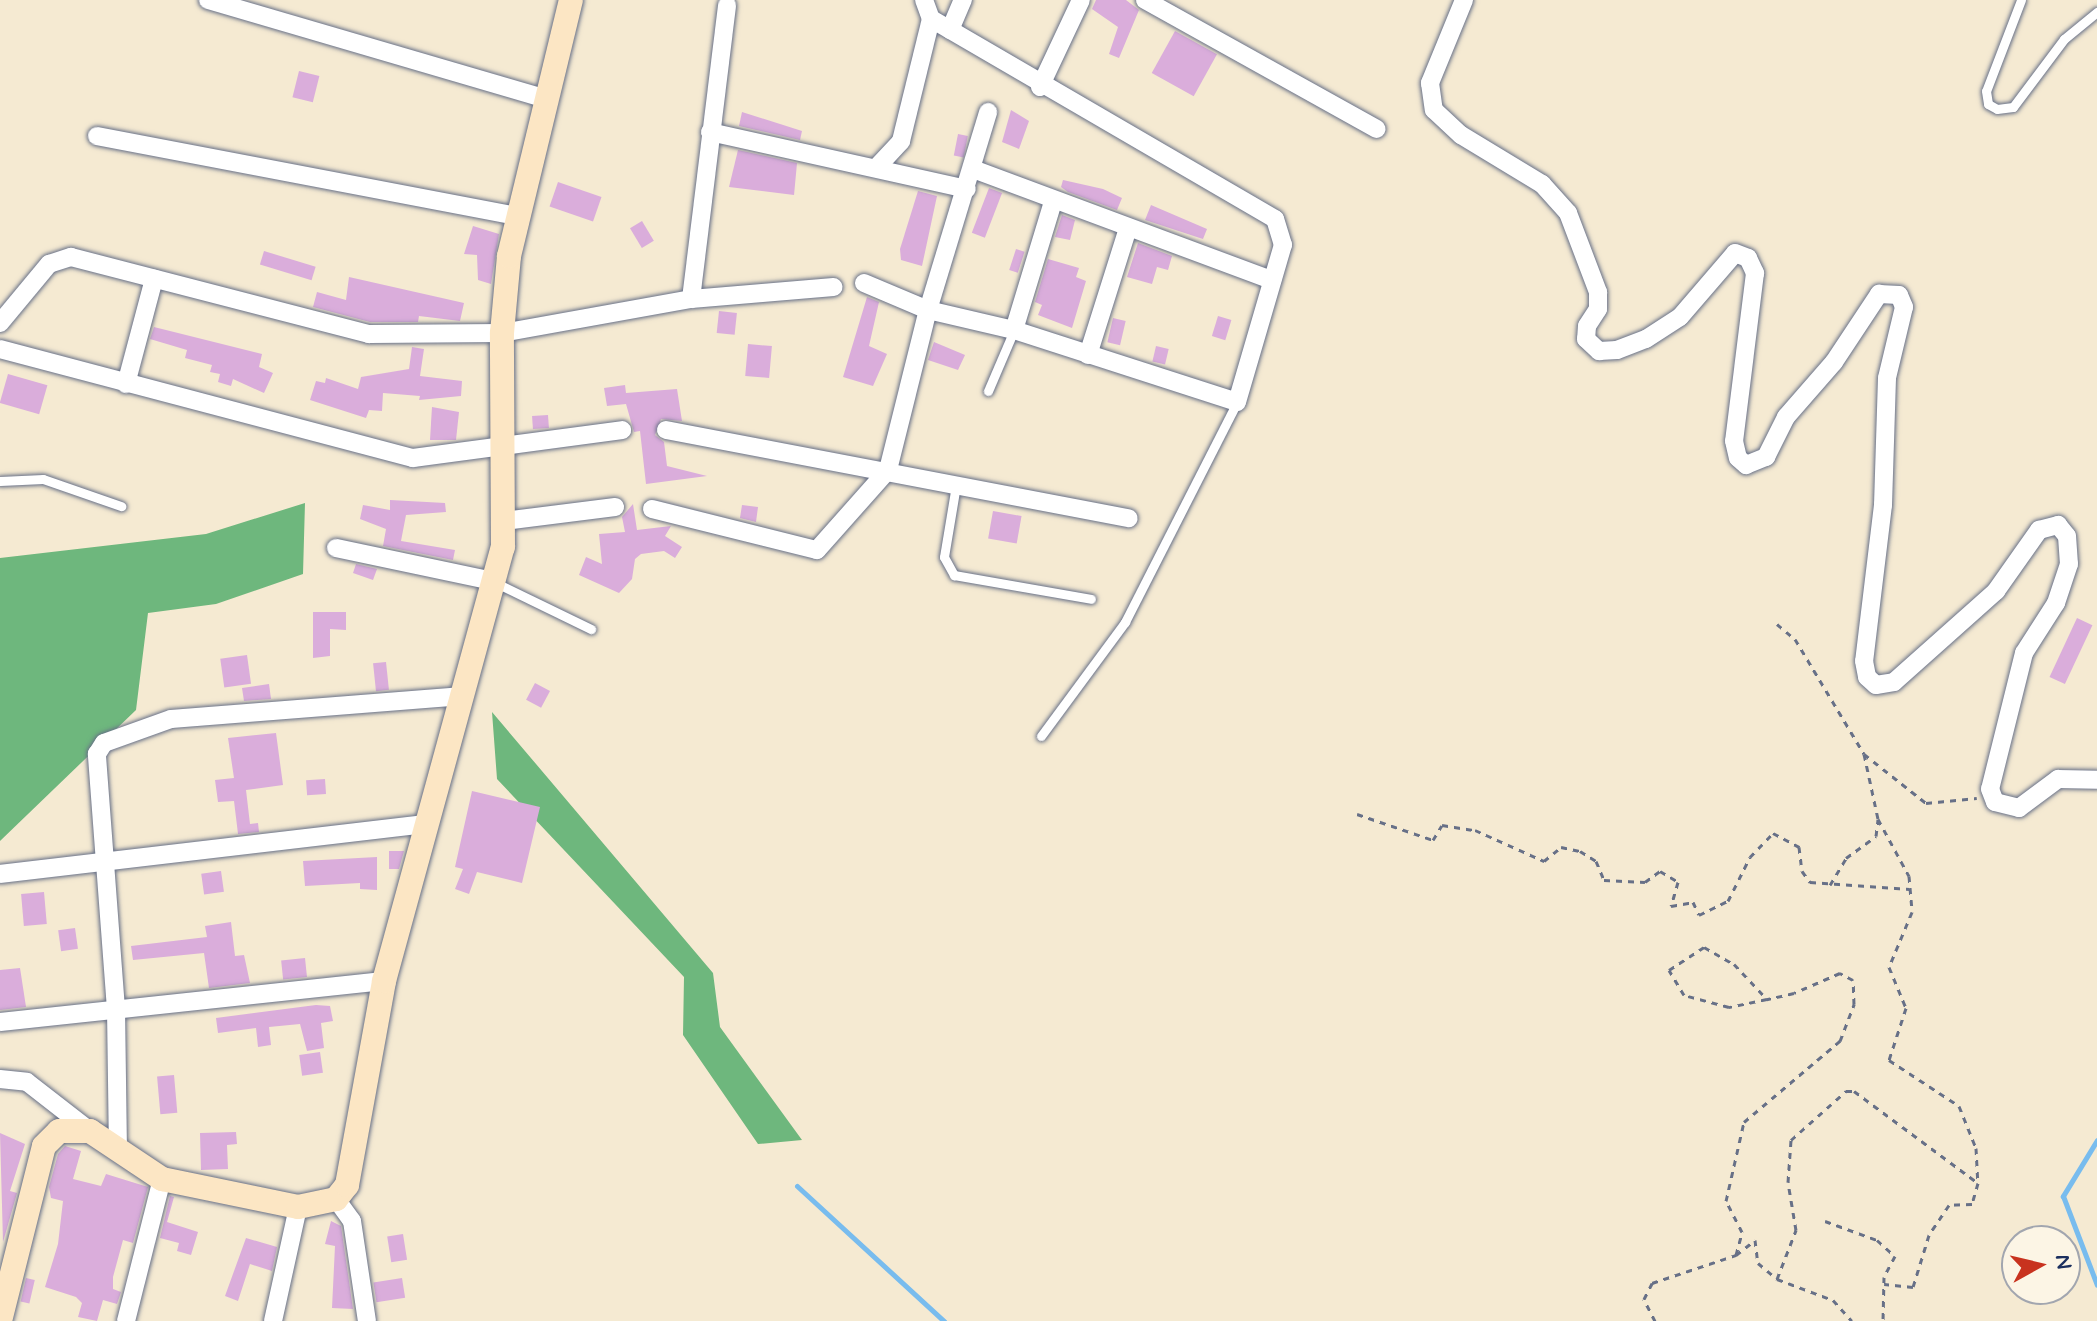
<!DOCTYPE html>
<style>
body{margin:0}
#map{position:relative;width:2097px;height:1321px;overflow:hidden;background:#f5ead2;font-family:Mynerve,sans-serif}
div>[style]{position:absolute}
.forest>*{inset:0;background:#6eb77d}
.stream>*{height:5px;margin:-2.5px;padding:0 2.5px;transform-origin:2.5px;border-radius:2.5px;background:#78bcee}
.building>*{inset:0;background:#daaddb;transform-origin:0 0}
.path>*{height:3px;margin-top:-1.5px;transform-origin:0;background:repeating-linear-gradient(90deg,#677087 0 6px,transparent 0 12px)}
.roads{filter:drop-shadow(0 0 2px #677087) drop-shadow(0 0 2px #677087)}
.lane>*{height:9px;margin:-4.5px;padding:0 4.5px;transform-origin:4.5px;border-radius:4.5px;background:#fff}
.street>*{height:18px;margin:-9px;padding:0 9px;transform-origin:9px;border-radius:9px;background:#fff}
.secondary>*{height:24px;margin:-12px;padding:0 12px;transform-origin:12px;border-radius:12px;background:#fce6c4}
span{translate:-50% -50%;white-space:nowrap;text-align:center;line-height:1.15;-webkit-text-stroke:8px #fcf5e5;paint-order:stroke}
.north{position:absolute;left:2001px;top:1225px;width:80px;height:80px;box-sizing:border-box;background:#fcf5e5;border:2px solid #a2a6af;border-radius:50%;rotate:82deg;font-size:22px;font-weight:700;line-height:32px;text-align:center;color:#1b2f5e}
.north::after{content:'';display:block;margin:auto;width:28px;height:36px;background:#c8321e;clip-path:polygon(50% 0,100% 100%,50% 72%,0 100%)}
</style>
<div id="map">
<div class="forest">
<div style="clip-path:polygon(305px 503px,303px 574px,216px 604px,148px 613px,136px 710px,0 841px,0 558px,206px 534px)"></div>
<div style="clip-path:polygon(492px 712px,713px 973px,720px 1027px,802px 1140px,758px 1144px,683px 1035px,684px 977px,497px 779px)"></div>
</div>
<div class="stream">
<div style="left:2097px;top:1140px;width:66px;rotate:121.3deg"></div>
<div style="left:2063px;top:1196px;width:95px;rotate:69.1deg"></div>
<div style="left:797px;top:1186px;width:200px;rotate:42.6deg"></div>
</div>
<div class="building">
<div style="clip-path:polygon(1096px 0,1126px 0,1139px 10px,1119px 58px,1109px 54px,1118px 27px,1092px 9px)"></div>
<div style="left:1175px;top:31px;width:48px;height:48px;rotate:29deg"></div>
<div style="left:299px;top:71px;width:21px;height:27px;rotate:14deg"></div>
<div style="clip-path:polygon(1011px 110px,1029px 121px,1019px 149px,1002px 142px)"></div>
<div style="clip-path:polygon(742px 112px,802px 131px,800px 140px,739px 126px)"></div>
<div style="left:958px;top:134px;width:10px;height:22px;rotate:11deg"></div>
<div style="clip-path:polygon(738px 150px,797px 163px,794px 195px,729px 187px)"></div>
<div style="clip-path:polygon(1063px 180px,1103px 189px,1122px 198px,1117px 210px,1068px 192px,1061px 187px)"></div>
<div style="left:558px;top:182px;width:46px;height:26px;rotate:19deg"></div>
<div style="left:989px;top:188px;width:14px;height:48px;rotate:21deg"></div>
<div style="clip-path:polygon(918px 191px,937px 196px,922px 266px,901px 260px,900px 249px)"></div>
<div style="clip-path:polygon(1151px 205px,1207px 229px,1203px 239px,1145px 220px)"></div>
<div style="clip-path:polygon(1062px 215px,1075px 220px,1070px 240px,1055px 237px)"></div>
<div style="left:642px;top:221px;width:23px;height:14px;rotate:59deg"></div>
<div style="clip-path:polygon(473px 226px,499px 234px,491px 284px,478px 280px,477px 255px,464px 254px)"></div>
<div style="clip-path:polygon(1138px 243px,1172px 256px,1168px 270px,1157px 267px,1152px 284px,1127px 277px)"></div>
<div style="left:1016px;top:249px;width:9px;height:22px;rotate:18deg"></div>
<div style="left:264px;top:251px;width:54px;height:14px;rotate:17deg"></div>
<div style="clip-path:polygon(1048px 259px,1079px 268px,1076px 277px,1086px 281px,1072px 328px,1038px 315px,1042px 305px,1035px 302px)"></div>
<div style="clip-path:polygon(349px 277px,464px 303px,460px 321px,419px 316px,418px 322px,370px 322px,313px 307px,317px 292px,346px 300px)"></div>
<div style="clip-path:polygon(867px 297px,879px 302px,869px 346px,887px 354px,873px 386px,843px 377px)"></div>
<div style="left:719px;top:311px;width:18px;height:22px;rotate:6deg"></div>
<div style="left:1218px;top:316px;width:14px;height:21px;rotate:17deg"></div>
<div style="left:1113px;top:318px;width:13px;height:25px;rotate:13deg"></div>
<div style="clip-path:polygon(154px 327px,262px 354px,259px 367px,273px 373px,264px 393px,233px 379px,231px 386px,218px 382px,220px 374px,210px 372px,212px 365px,185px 358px,187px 350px,150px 339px)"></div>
<div style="clip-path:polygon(934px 342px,965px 355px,958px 370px,928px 360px)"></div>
<div style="left:748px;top:344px;width:24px;height:32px;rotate:5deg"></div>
<div style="left:1156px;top:346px;width:13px;height:16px;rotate:13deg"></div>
<div style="clip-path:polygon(412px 347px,424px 349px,420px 376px,462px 381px,461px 396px,419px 400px,420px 396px,383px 393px,382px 411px,369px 410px,366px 418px,310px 400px,316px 381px,325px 383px,326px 378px,358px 389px,361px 377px,409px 369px)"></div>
<div style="left:8px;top:374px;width:41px;height:30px;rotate:16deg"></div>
<div style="clip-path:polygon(625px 385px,626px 393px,677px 389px,682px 421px,661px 419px,655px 435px,664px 442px,667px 466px,707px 476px,646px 484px,640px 431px,634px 432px,626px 404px,607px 406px,604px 388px)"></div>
<div style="clip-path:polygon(432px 407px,459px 412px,456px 440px,430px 440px)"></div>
<div style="left:548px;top:415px;width:13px;height:16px;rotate:86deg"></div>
<div style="clip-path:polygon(390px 500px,445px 503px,446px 512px,406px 515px,401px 541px,455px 550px,453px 560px,383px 546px,386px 529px,360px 519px,363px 505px,390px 510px)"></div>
<div style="clip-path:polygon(633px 504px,637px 530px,671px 526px,665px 536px,682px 547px,675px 558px,664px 551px,641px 554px,635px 559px,632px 579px,619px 593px,579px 575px,586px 557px,602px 564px,599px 534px,625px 532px,622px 517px)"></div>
<div style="clip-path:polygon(742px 505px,758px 507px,756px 522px,740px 518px)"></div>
<div style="left:993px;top:511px;width:29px;height:28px;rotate:10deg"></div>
<div style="clip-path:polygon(356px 564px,377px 569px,373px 580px,353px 573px)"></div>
<div style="clip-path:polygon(313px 612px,346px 612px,346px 630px,330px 629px,330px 656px,313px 658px)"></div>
<div style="left:2077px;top:618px;width:17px;height:65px;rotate:25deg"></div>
<div style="left:247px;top:655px;width:29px;height:27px;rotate:82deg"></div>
<div style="left:386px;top:662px;width:28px;height:13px;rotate:84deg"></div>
<div style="left:535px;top:683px;width:17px;height:19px;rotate:28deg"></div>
<div style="clip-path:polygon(269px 684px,271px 699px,244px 701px,242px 688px)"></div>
<div style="clip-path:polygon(276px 733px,283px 785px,246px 790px,250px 824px,258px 823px,259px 832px,238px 834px,234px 801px,218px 802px,215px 780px,234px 778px,228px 738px)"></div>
<div style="left:325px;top:779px;width:15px;height:19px;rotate:86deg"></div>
<div style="clip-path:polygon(472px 791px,540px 807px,522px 883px,477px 872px,469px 894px,455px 889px,463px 869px,455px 867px)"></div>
<div style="clip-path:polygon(389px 851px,404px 851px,399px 869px,389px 869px)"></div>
<div style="clip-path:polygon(377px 857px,377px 890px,360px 889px,360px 883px,305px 886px,303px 861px)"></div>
<div style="left:221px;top:871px;width:21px;height:20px;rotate:82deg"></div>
<div style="left:44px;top:892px;width:32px;height:23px;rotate:85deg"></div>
<div style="clip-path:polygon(231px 922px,235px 956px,244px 955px,250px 983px,209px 988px,204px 953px,133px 960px,131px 946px,207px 937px,205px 926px)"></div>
<div style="left:75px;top:928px;width:21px;height:17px;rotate:82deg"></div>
<div style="left:305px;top:958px;width:19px;height:24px;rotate:84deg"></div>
<div style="clip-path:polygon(20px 968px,26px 1007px,0 1010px,0 970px)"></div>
<div style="clip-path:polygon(316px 1005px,330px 1006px,333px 1021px,321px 1023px,324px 1048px,307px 1051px,300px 1024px,269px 1027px,271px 1045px,258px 1047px,256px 1028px,218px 1033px,216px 1018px)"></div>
<div style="left:320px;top:1052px;width:21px;height:21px;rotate:82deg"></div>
<div style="left:174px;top:1075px;width:38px;height:17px;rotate:85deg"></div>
<div style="clip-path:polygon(236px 1132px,237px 1144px,227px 1145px,228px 1169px,201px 1170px,200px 1133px)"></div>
<div style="clip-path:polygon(0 1133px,25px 1144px,10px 1191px,17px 1193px,3px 1242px)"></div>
<div style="clip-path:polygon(65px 1146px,81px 1151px,73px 1179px,101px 1186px,106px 1174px,148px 1187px,133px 1243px,123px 1240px,113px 1277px,113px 1289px,121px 1292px,117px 1304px,103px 1300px,97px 1321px,78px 1317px,82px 1303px,76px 1297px,45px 1287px,58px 1244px,63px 1201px,51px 1198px,49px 1187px,58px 1154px)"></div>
<div style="clip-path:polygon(170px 1196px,174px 1197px,167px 1222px,198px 1232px,191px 1255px,177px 1251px,179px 1243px,160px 1238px)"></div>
<div style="clip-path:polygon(331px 1221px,341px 1226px,353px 1309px,332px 1308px,335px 1246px,325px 1244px)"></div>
<div style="left:403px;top:1234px;width:26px;height:16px;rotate:81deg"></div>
<div style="clip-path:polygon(246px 1238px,277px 1247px,272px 1271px,250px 1264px,238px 1301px,225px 1296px)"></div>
<div style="left:26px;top:1278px;width:9px;height:24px;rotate:13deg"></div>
<div style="left:402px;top:1278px;width:20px;height:29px;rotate:81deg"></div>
</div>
<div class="path">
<div style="left:1777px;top:624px;width:23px;rotate:40deg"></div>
<div style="left:1795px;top:639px;width:134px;rotate:59deg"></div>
<div style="left:1864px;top:754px;width:79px;rotate:38.3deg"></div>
<div style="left:1926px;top:803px;width:51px;rotate:-5.6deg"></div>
<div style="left:1864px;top:754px;width:66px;rotate:77.8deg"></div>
<div style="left:1878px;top:819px;width:65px;rotate:61.5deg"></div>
<div style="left:1909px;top:876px;width:36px;rotate:85deg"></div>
<div style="left:1912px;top:912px;width:60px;rotate:112.7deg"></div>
<div style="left:1889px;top:967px;width:44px;rotate:67.5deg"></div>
<div style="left:1906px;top:1008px;width:55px;rotate:108.1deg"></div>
<div style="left:1889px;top:1060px;width:84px;rotate:33.3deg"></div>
<div style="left:1959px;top:1106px;width:45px;rotate:68deg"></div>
<div style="left:1976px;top:1148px;width:35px;rotate:87deg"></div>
<div style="left:1978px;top:1183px;width:22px;rotate:106deg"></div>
<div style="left:1972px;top:1204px;width:23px;rotate:178deg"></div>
<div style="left:1949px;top:1205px;width:36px;rotate:124deg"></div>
<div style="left:1929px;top:1235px;width:54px;rotate:107.1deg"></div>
<div style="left:1913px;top:1287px;width:29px;rotate:-174deg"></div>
<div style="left:1357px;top:814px;width:80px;rotate:18.9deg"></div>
<div style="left:1433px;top:840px;width:17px;rotate:-59deg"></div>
<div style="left:1442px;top:825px;width:33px;rotate:9deg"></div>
<div style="left:1475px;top:830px;width:76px;rotate:24.2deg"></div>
<div style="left:1544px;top:861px;width:22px;rotate:-39deg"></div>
<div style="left:1561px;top:847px;width:19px;rotate:12deg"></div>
<div style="left:1580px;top:851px;width:19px;rotate:32deg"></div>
<div style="left:1596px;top:861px;width:21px;rotate:67deg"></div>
<div style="left:1604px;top:880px;width:41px;rotate:2.8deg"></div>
<div style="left:1645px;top:882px;width:19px;rotate:-36deg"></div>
<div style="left:1660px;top:871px;width:21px;rotate:31deg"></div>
<div style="left:1678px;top:882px;width:25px;rotate:106deg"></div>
<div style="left:1671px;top:906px;width:22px;rotate:-10deg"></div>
<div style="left:1693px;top:902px;width:14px;rotate:65deg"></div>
<div style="left:1699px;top:915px;width:32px;rotate:-26deg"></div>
<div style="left:1728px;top:901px;width:49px;rotate:-63.4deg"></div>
<div style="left:1750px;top:857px;width:33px;rotate:-46deg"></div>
<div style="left:1773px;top:833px;width:30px;rotate:28deg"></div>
<div style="left:1799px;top:847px;width:24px;rotate:83deg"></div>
<div style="left:1802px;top:871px;width:14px;rotate:54deg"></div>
<div style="left:1810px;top:882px;width:100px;rotate:4deg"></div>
<div style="left:1830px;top:885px;width:31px;rotate:-59deg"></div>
<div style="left:1846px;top:858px;width:37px;rotate:-36deg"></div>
<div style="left:1876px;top:836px;width:17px;rotate:-83deg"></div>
<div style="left:1825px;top:1221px;width:55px;rotate:20.1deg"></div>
<div style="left:1877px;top:1240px;width:24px;rotate:42deg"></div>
<div style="left:1895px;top:1256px;width:24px;rotate:118deg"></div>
<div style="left:1884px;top:1277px;width:44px;rotate:91.3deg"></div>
<div style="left:1736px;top:1255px;width:24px;rotate:-38deg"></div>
<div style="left:1755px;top:1240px;width:23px;rotate:83deg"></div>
<div style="left:1758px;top:1263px;width:25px;rotate:40deg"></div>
<div style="left:1777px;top:1279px;width:53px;rotate:-68.8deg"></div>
<div style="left:1796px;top:1230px;width:49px;rotate:-99.5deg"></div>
<div style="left:1788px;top:1182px;width:42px;rotate:-85.9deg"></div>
<div style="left:1791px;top:1140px;width:74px;rotate:-41.7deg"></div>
<div style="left:1846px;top:1091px;width:8px"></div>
<div style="left:1854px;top:1091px;width:154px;rotate:36.6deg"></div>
<div style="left:1777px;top:1279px;width:60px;rotate:20.6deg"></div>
<div style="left:1833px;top:1300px;width:28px;rotate:48deg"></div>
<div style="left:1655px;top:1321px;width:25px;rotate:-117deg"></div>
<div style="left:1644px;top:1299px;width:18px;rotate:-63deg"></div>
<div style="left:1652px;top:1283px;width:89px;rotate:-18.4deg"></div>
<div style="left:1736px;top:1255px;width:24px;rotate:-75deg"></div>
<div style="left:1742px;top:1232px;width:35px;rotate:-117deg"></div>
<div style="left:1726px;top:1201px;width:81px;rotate:-77.2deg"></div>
<div style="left:1744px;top:1122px;width:126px;rotate:-40.2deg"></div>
<div style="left:1840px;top:1041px;width:40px;rotate:-69deg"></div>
<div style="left:1854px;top:1004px;width:24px;rotate:-92deg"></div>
<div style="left:1853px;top:980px;width:15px;rotate:-152deg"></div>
<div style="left:1840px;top:973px;width:50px;rotate:156.5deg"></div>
<div style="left:1794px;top:993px;width:28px;rotate:167deg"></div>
<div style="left:1767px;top:999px;width:39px;rotate:168deg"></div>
<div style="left:1729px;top:1007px;width:47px;rotate:-165.1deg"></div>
<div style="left:1684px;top:995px;width:29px;rotate:-121deg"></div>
<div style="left:1669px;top:970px;width:42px;rotate:-33.3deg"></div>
<div style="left:1704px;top:947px;width:34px;rotate:30deg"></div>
<div style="left:1734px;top:964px;width:48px;rotate:46.7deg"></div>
</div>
<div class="roads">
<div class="lane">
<div style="left:2021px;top:0;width:97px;rotate:111deg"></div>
<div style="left:1986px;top:91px;width:13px;rotate:81deg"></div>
<div style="left:1988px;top:104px;width:10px;rotate:29deg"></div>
<div style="left:1997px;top:109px;width:16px;rotate:-7deg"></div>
<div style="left:2013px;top:107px;width:85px;rotate:-53.1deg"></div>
<div style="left:2064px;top:39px;width:43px;rotate:-39.3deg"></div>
<div style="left:988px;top:391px;width:66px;rotate:-66.9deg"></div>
<div style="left:0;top:481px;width:43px;rotate:-2.7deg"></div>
<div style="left:43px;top:479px;width:83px;rotate:19.1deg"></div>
<div style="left:956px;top:485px;width:73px;rotate:99.5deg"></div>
<div style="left:944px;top:557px;width:21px;rotate:61deg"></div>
<div style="left:954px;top:575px;width:139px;rotate:9.9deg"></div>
<div style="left:494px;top:582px;width:108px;rotate:25.9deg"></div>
<div style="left:1041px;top:736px;width:142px;rotate:-53.6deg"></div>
<div style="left:1125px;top:622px;width:247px;rotate:-63deg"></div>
</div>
<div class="street">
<div style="left:208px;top:0;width:350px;rotate:16.3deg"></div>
<div style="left:1145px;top:0;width:265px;rotate:29.1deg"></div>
<div style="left:1464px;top:0;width:90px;rotate:112.3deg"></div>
<div style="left:1430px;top:83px;width:27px;rotate:82deg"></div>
<div style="left:1434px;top:110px;width:37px;rotate:43deg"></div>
<div style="left:1461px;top:135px;width:95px;rotate:31.2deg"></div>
<div style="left:1542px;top:184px;width:39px;rotate:48deg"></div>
<div style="left:1568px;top:213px;width:85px;rotate:69.2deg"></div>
<div style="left:1598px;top:292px;width:17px;rotate:90deg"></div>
<div style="left:1598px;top:309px;width:20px;rotate:123deg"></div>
<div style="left:1587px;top:326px;width:13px;rotate:94deg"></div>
<div style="left:1586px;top:339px;width:18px;rotate:43deg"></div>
<div style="left:1599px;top:351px;width:18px;rotate:-3deg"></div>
<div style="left:1617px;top:350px;width:31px;rotate:-21deg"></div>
<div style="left:1646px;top:339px;width:40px;rotate:-32.9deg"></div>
<div style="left:1680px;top:317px;width:84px;rotate:-49.3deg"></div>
<div style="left:1735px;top:253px;width:14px;rotate:21deg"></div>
<div style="left:1748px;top:258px;width:17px;rotate:65deg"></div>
<div style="left:1755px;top:273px;width:169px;rotate:97.1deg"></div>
<div style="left:1734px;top:441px;width:17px;rotate:77deg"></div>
<div style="left:1738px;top:458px;width:11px;rotate:41deg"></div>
<div style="left:1746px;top:465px;width:22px;rotate:-22deg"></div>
<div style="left:1766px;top:457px;width:45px;rotate:-63.4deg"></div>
<div style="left:1786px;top:417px;width:73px;rotate:-48.9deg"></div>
<div style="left:1834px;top:362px;width:82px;rotate:-56.5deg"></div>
<div style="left:1879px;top:294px;width:20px;rotate:3deg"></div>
<div style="left:1899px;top:295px;width:13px;rotate:67deg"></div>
<div style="left:1904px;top:307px;width:73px;rotate:103.5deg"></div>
<div style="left:1887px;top:378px;width:127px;rotate:91.8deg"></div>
<div style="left:1883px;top:505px;width:157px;rotate:96.9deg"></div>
<div style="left:1864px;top:661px;width:16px;rotate:79deg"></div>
<div style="left:1867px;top:677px;width:12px;rotate:42deg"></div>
<div style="left:1876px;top:685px;width:18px;rotate:-9deg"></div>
<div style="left:1894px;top:682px;width:137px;rotate:-41.7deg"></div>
<div style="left:1996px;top:591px;width:75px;rotate:-54.8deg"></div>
<div style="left:2039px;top:530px;width:20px;rotate:-15deg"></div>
<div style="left:2058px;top:525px;width:14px;rotate:51deg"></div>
<div style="left:2067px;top:536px;width:28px;rotate:86deg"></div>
<div style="left:2069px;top:564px;width:41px;rotate:108.4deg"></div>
<div style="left:2056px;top:603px;width:59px;rotate:122.6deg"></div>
<div style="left:2024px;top:653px;width:140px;rotate:104deg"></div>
<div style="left:1990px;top:789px;width:14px;rotate:69deg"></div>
<div style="left:1995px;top:802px;width:25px;rotate:14deg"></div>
<div style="left:2019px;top:808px;width:49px;rotate:-36.6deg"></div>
<div style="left:2058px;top:779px;width:39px;rotate:1deg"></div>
<div style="left:950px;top:30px;width:33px;rotate:-67deg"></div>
<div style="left:1040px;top:87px;width:96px;rotate:-64.8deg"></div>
<div style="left:710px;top:132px;width:263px;rotate:12.5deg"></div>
<div style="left:97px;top:136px;width:427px;rotate:10.8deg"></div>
<div style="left:878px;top:166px;width:34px;rotate:-47deg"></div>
<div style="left:901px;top:141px;width:126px;rotate:-76.2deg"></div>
<div style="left:973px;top:169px;width:319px;rotate:20.4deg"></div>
<div style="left:864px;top:283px;width:69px;rotate:22.9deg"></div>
<div style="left:928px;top:310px;width:88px;rotate:13.1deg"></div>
<div style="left:1014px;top:330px;width:234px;rotate:17.9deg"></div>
<div style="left:1237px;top:402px;width:164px;rotate:-73.7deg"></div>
<div style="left:1283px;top:245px;width:27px;rotate:-107deg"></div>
<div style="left:1275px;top:219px;width:398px;rotate:-149.8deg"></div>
<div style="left:931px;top:19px;width:20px;rotate:-110deg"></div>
<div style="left:691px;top:299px;width:296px;rotate:-83deg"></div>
<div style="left:0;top:323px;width:77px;rotate:-50.3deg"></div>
<div style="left:49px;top:264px;width:23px;rotate:-18deg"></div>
<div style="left:71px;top:257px;width:308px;rotate:14.5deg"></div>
<div style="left:369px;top:334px;width:133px;rotate:-0.4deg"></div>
<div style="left:502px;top:333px;width:192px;rotate:-10.2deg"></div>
<div style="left:691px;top:299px;width:143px;rotate:-4.8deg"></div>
<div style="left:1014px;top:330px;width:134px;rotate:-73.1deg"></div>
<div style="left:0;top:349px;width:427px;rotate:14.8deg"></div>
<div style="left:413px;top:458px;width:211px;rotate:-7.6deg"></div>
<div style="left:1088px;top:355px;width:133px;rotate:-72.5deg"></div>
<div style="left:126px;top:384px;width:109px;rotate:-75.1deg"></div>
<div style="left:666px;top:430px;width:471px;rotate:10.8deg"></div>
<div style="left:652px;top:509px;width:170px;rotate:14deg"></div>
<div style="left:817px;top:550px;width:107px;rotate:-48.4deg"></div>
<div style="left:888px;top:470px;width:165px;rotate:-76deg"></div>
<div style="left:928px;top:310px;width:207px;rotate:-73.1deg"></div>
<div style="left:504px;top:521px;width:112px;rotate:-7.2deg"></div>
<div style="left:336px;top:548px;width:159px;rotate:11.9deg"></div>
<div style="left:0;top:874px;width:430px;rotate:-6.7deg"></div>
<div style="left:0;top:1022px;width:386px;rotate:-6.1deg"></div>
<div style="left:0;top:1079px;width:27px;rotate:6deg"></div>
<div style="left:27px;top:1082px;width:80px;rotate:37.9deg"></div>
<div style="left:118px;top:1152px;width:143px;rotate:-90.8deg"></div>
<div style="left:116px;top:1009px;width:256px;rotate:-94.3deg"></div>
<div style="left:97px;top:754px;width:13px;rotate:-58deg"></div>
<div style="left:104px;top:743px;width:71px;rotate:-19.7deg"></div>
<div style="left:171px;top:719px;width:293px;rotate:-4.5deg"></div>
<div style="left:336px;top:1199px;width:27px;rotate:54deg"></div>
<div style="left:352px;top:1221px;width:101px;rotate:81.5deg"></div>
<div style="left:126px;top:1321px;width:146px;rotate:-75.8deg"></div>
<div style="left:273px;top:1321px;width:117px;rotate:-77.6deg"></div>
</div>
<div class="secondary">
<div style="left:0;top:1321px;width:180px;rotate:-75.9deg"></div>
<div style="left:44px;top:1146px;width:21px;rotate:-45deg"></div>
<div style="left:59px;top:1131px;width:31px"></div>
<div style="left:90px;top:1131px;width:87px;rotate:33.7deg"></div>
<div style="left:162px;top:1179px;width:139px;rotate:11.6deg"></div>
<div style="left:298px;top:1207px;width:39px;rotate:-12deg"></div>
<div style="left:336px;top:1199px;width:18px;rotate:-52deg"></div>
<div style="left:347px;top:1185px;width:207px;rotate:-79.7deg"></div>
<div style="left:384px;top:981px;width:450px;rotate:-74.7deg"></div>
<div style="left:503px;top:547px;width:214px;rotate:-90.3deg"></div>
<div style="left:502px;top:333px;width:77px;rotate:-84.8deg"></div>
<div style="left:509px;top:256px;width:263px;rotate:-76.4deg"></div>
</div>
</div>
<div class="north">N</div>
</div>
